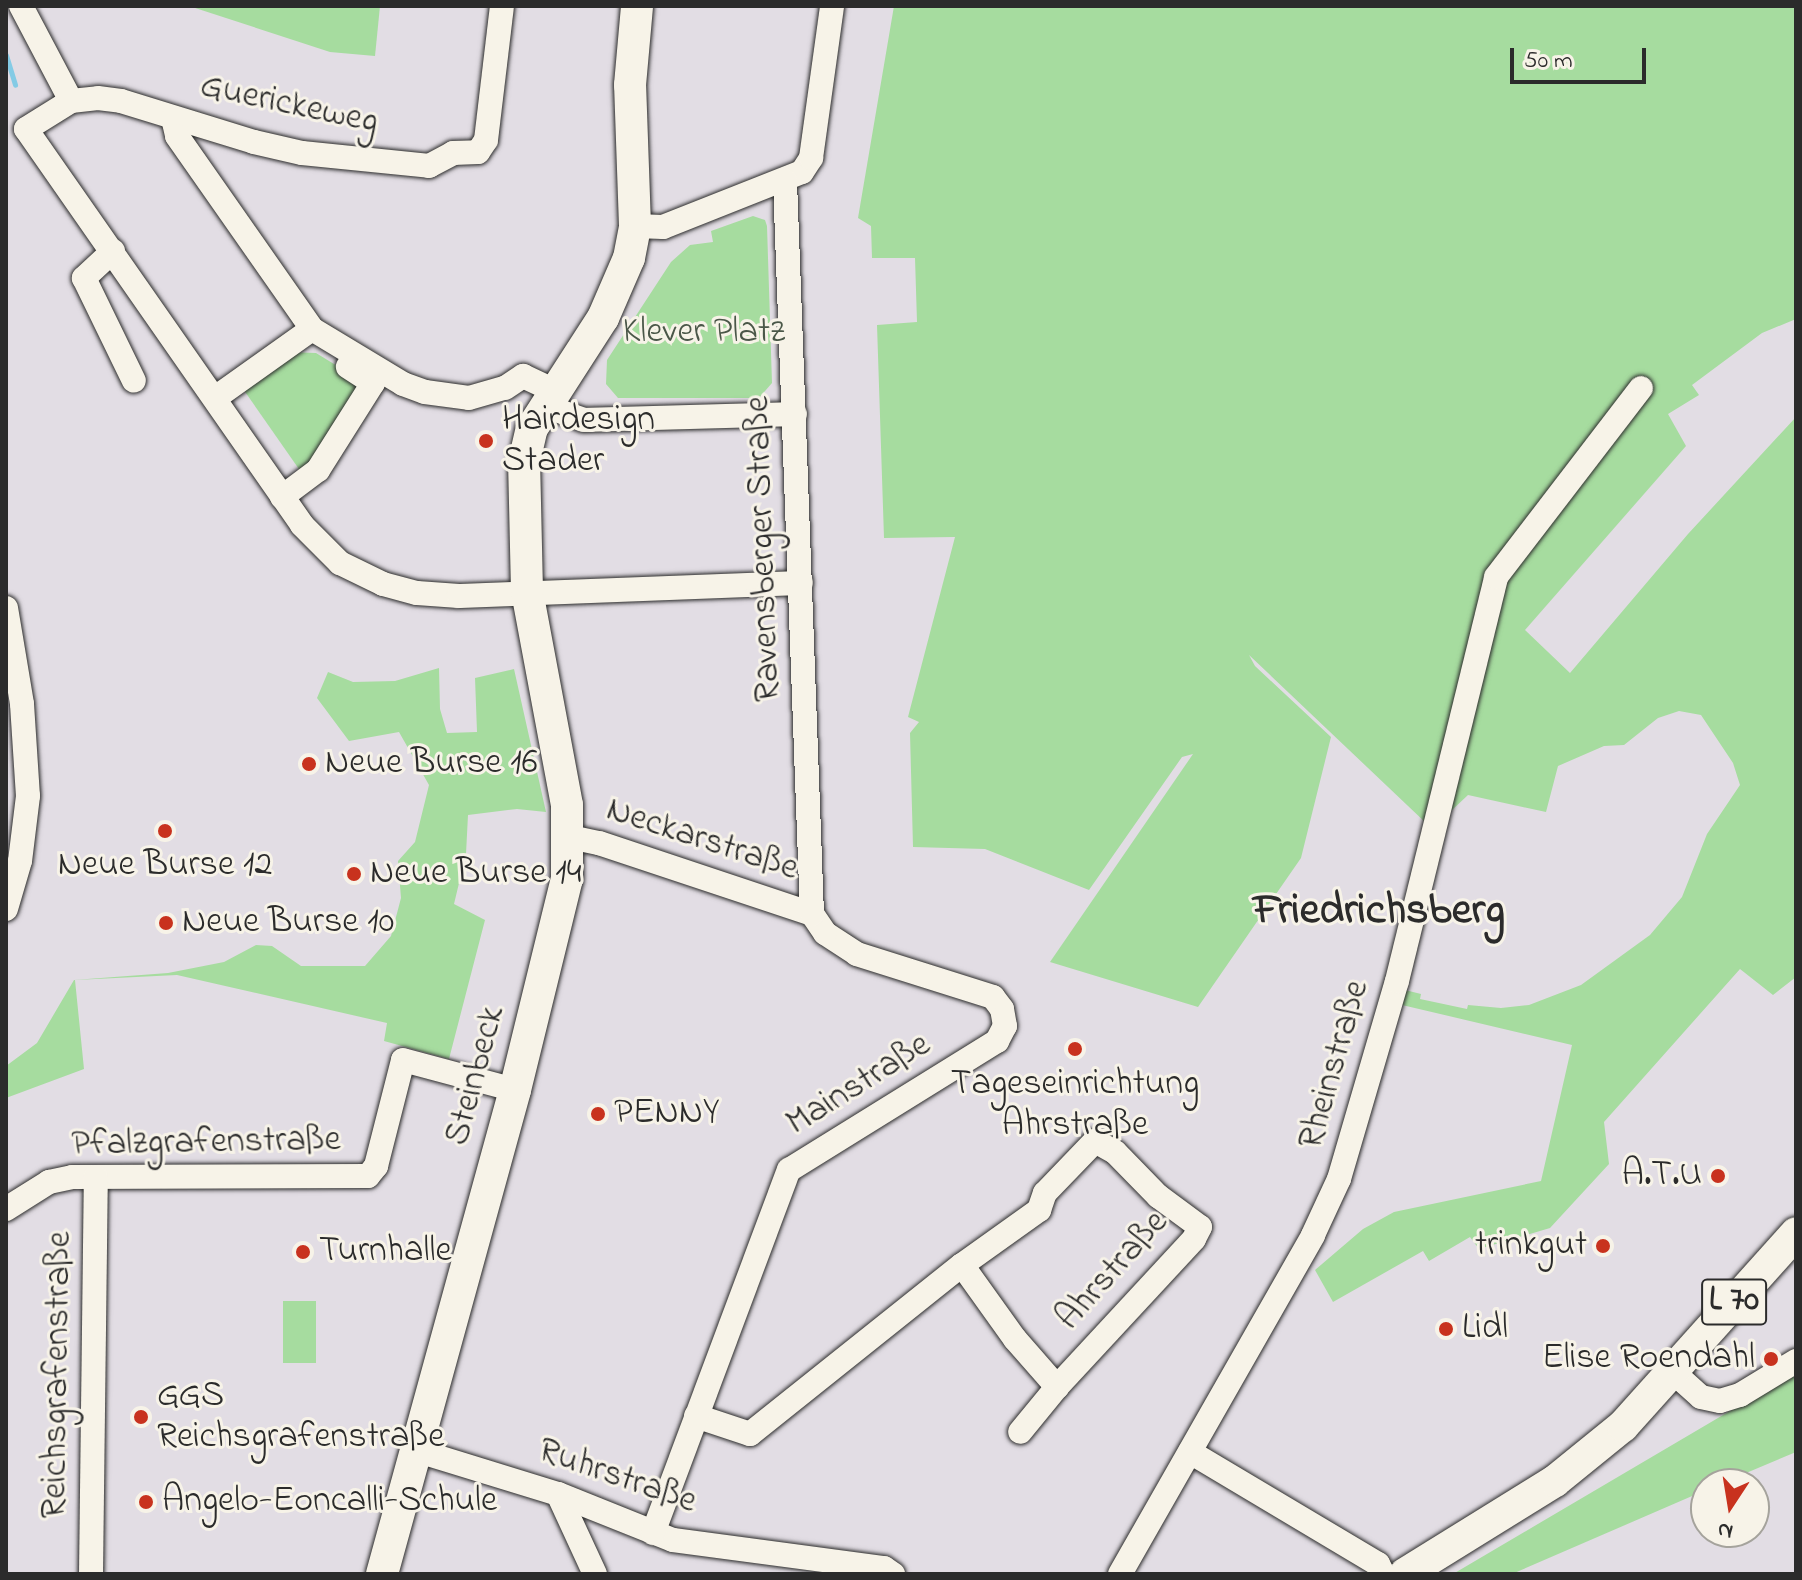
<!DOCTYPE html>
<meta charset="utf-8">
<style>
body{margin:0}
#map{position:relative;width:1802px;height:1580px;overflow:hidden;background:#e2dde4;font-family:"Indie Flower",sans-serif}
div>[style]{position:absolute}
.green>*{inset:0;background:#a6dc9f;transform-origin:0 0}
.stream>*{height:5px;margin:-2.5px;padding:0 2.5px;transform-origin:2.5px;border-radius:2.5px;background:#84cbe5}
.roads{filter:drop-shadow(0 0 2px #2b2b2b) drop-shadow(0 0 2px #2b2b2b)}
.minor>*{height:24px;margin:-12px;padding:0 12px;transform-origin:12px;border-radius:12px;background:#f7f3e8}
.major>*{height:32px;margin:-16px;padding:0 16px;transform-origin:16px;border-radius:16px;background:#f7f3e8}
.dots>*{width:22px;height:22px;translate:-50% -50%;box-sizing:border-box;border:4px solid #f7f3e8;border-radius:50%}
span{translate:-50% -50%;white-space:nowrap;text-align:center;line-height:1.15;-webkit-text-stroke:6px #f7f3e8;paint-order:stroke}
.shield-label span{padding:2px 6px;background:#f7f3e8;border:2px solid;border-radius:6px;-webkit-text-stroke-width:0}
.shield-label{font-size:34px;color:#2b2b2b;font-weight:700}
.street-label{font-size:36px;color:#2b2b2b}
.park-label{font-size:36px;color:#4a5748}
.poi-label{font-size:36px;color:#2b2b2b}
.left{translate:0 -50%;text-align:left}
.right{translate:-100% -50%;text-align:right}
.district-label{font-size:44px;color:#2b2b2b;font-weight:700}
.frame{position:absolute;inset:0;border:8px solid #2b2b2b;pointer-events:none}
.north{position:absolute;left:1690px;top:1468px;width:80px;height:80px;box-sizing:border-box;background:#f7f3e8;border:2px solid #a5a39c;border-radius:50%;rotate:192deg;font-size:22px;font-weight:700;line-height:32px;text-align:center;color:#2b2b2b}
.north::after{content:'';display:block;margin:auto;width:28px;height:36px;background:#c8321e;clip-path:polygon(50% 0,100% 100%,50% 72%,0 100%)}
.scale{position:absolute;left:1510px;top:48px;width:136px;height:36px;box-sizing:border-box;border:4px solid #2b2b2b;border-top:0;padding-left:10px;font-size:24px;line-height:28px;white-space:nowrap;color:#2b2b2b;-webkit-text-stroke:6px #f7f3e8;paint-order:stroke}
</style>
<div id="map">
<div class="green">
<div style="clip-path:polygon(189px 6px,380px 6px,375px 56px,330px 52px)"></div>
<div style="clip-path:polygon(894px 6px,1796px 6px,1796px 319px,1762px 333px,1692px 385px,1699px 395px,1668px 414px,1686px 446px,1525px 630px,1570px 673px,1688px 534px,1796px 417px,1796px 977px,1773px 995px,1740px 969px,1604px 1122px,1609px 1164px,1550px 1228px,1479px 1249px,1470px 1237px,1429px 1261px,1423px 1251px,1333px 1302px,1315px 1270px,1363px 1229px,1394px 1212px,1541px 1181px,1572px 1045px,1402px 1005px,1405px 990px,1421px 994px,1420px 999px,1467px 1009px,1468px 1005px,1501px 1008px,1529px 1005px,1581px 985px,1650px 935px,1682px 897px,1707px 834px,1740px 785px,1733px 763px,1701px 715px,1679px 711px,1658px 718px,1624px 745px,1604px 746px,1558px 766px,1546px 812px,1468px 795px,1451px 811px,1427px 824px,1249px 655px,1255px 666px,1331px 737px,1301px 858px,1198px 1007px,1050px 962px,1193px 754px,1182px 757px,1089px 890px,985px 849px,913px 847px,910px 733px,919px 722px,908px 717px,955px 537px,884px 538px,877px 325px,917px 322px,915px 258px,872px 258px,871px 226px,858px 218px)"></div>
<div style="clip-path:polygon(753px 216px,765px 220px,767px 226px,772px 383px,759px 398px,618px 398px,606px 384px,607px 360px,671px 262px,690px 245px,713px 242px,711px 231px)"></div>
<div style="clip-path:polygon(289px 352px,316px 353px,352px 375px,360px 387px,322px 453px,301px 472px,241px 386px)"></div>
<div style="clip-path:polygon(439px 668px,440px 709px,447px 733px,477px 732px,475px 678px,514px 669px,546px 812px,517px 809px,468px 815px,466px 854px,454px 904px,485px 920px,449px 1059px,384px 1041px,387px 1023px,177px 975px,75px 980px,84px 1069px,6px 1098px,6px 1066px,37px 1043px,74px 980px,168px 973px,224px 962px,256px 945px,272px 946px,301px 966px,365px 966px,391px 936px,401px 898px,398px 861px,415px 842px,429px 785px,399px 732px,349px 741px,317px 698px,328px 672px,353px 682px,395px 681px)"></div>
<div style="left:283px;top:1301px;width:33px;height:62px"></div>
<div style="clip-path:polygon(1796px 1372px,1796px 1452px,1720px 1484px,1706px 1484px,1706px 1490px,1512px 1574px,1453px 1574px)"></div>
</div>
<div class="stream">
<div style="left:6px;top:55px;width:31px;rotate:73deg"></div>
</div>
<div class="roads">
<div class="minor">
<div style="left:21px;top:6px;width:107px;rotate:62.2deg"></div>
<div style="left:71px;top:101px;width:53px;rotate:148.1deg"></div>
<div style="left:26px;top:129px;width:483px;rotate:55.1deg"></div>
<div style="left:302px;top:525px;width:54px;rotate:45deg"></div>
<div style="left:340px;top:563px;width:48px;rotate:26deg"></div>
<div style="left:383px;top:584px;width:35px;rotate:15deg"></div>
<div style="left:417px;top:593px;width:42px;rotate:4.1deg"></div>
<div style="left:459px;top:596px;width:342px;rotate:-2.2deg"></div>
<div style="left:71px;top:101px;width:27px;rotate:-6deg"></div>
<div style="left:98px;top:98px;width:23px;rotate:7deg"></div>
<div style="left:121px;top:101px;width:139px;rotate:17.1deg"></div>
<div style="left:254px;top:142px;width:49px;rotate:12.9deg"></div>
<div style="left:302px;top:153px;width:128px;rotate:5.8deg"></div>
<div style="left:429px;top:166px;width:27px;rotate:-28deg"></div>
<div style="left:453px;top:153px;width:25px;rotate:-2deg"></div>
<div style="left:478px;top:152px;width:14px;rotate:-56deg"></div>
<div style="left:486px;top:140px;width:135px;rotate:-83.2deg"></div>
<div style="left:173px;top:118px;width:18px;rotate:77deg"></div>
<div style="left:177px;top:136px;width:236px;rotate:55deg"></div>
<div style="left:312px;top:329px;width:119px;rotate:144.6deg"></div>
<div style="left:635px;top:226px;width:28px;rotate:2deg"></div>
<div style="left:663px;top:227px;width:149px;rotate:-21.6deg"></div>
<div style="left:802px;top:172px;width:17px;rotate:-57deg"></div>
<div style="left:811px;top:158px;width:153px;rotate:-82.1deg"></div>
<div style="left:113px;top:251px;width:40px;rotate:137deg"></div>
<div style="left:84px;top:278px;width:114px;rotate:64.1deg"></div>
<div style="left:312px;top:329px;width:106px;rotate:31.1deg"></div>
<div style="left:403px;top:384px;width:23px;rotate:20deg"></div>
<div style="left:425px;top:392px;width:44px;rotate:7.8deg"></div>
<div style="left:469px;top:398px;width:37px;rotate:-16deg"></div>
<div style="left:505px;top:388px;width:22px;rotate:-34deg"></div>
<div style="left:523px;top:376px;width:35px;rotate:25deg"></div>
<div style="left:545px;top:406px;width:41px;rotate:19.7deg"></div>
<div style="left:584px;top:420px;width:211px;rotate:-1.6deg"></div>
<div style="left:282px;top:497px;width:45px;rotate:-36.9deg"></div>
<div style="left:318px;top:470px;width:103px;rotate:-57.7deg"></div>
<div style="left:373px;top:383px;width:30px;rotate:-147deg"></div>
<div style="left:6px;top:608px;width:97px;rotate:80.5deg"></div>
<div style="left:22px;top:704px;width:92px;rotate:86.3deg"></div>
<div style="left:28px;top:796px;width:65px;rotate:97deg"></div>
<div style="left:20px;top:861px;width:50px;rotate:106.3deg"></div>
<div style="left:570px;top:837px;width:30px;rotate:12deg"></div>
<div style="left:599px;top:843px;width:225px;rotate:18.4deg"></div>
<div style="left:6px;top:1209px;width:51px;rotate:-32.1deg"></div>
<div style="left:49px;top:1182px;width:24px;rotate:-12deg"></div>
<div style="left:72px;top:1177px;width:296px;rotate:-0.2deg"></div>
<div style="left:368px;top:1176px;width:13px;rotate:-51deg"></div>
<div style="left:376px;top:1166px;width:109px;rotate:-75.7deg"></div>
<div style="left:403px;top:1060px;width:116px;rotate:15deg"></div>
<div style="left:962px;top:1265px;width:91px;rotate:54.4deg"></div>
<div style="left:1015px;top:1339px;width:64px;rotate:48.8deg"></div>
<div style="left:1672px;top:1371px;width:39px;rotate:42deg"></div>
<div style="left:1701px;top:1397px;width:19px;rotate:12deg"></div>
<div style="left:1720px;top:1401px;width:21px;rotate:-17deg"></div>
<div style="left:1740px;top:1395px;width:66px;rotate:-31.3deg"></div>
<div style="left:696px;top:1416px;width:57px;rotate:18.4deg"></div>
<div style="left:750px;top:1434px;width:271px;rotate:-38.6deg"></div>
<div style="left:962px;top:1265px;width:95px;rotate:-35.5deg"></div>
<div style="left:1039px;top:1210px;width:18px;rotate:-71deg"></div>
<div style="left:1045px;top:1193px;width:72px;rotate:-46.1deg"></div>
<div style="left:1095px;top:1141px;width:23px;rotate:29deg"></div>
<div style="left:1115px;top:1152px;width:62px;rotate:45.7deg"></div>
<div style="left:1158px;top:1196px;width:52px;rotate:36.4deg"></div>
<div style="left:1200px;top:1227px;width:13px;rotate:117deg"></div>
<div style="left:1194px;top:1239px;width:202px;rotate:132.8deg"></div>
<div style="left:1057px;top:1387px;width:58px;rotate:129.4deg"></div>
<div style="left:415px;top:1450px;width:150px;rotate:17.1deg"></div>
<div style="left:558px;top:1494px;width:124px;rotate:21.8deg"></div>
<div style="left:673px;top:1540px;width:213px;rotate:7.6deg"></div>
<div style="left:884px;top:1568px;width:11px;rotate:34deg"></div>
<div style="left:1190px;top:1452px;width:219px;rotate:30.8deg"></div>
<div style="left:1378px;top:1564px;width:11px;rotate:63deg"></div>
<div style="left:558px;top:1494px;width:88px;rotate:65.2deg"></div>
<div style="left:653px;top:1533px;width:388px;rotate:-69.5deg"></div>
<div style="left:789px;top:1170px;width:245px;rotate:-31.8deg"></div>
<div style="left:997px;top:1041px;width:17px;rotate:-62deg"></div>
<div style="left:1005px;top:1026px;width:17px;rotate:-100deg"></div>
<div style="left:1002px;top:1009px;width:15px;rotate:-127deg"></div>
<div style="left:993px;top:997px;width:143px;rotate:-162.5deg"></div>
<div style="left:857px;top:954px;width:38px;rotate:-147deg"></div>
<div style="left:825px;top:933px;width:23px;rotate:-124deg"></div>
<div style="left:812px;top:914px;width:734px;rotate:-92.11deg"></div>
<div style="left:91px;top:1574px;width:397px;rotate:-89.3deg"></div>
<div style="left:1120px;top:1574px;width:390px;rotate:-60.3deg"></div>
<div style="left:1313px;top:1235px;width:62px;rotate:-65.1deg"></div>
<div style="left:1339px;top:1179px;width:206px;rotate:-73.7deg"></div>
<div style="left:1397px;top:981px;width:416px;rotate:-76.2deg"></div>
<div style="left:1496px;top:577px;width:238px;rotate:-52.5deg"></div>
</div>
<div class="major">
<div style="left:382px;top:1574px;width:502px;rotate:-74.63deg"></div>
<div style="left:515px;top:1090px;width:217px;rotate:-76.2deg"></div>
<div style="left:567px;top:879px;width:74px;rotate:-90deg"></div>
<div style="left:567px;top:805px;width:218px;rotate:-100.6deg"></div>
<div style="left:527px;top:591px;width:129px;rotate:-91.3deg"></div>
<div style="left:524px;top:462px;width:35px;rotate:-77deg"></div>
<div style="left:532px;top:428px;width:131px;rotate:-57.2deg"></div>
<div style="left:603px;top:318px;width:65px;rotate:-66.6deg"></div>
<div style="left:629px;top:258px;width:33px;rotate:-79deg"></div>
<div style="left:635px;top:226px;width:141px;rotate:-92deg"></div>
<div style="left:630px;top:85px;width:79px;rotate:-84.9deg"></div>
<div style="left:1405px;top:1574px;width:176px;rotate:-31.8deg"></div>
<div style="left:1555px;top:1481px;width:87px;rotate:-39deg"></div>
<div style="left:1623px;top:1426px;width:259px;rotate:-48.1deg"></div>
</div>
</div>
<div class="dots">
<div style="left:486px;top:441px;background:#c8321e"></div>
<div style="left:309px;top:764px;background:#c8321e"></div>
<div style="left:165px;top:831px;background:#c8321e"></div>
<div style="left:354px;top:874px;background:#c8321e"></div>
<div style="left:166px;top:923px;background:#c8321e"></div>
<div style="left:1075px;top:1049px;background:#c8321e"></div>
<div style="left:598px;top:1114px;background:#c8321e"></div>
<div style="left:1718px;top:1176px;background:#c8321e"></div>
<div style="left:1603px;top:1246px;background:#c8321e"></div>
<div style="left:303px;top:1252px;background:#c8321e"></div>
<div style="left:1446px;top:1329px;background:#c8321e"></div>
<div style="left:1771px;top:1359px;background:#c8321e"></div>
<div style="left:141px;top:1417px;background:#c8321e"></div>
<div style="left:146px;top:1502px;background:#c8321e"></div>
</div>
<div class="shield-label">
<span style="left:1734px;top:1302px">L 70</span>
</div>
<div class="street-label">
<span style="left:289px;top:105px;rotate:12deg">Guerickeweg</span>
<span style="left:764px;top:549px;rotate:-92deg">Ravensberger Straße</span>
<span style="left:702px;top:840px;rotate:18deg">Neckarstraße</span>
<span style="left:1335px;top:1065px;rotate:-74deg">Rheinstraße</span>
<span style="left:476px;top:1076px;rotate:-75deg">Steinbeck</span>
<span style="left:859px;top:1085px;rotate:-32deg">Mainstraße</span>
<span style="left:206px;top:1143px;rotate:-1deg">Pfalzgrafenstraße</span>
<span style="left:1113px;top:1271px;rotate:-48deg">Ahrstraße</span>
<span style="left:58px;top:1375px;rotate:-89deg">Reichsgrafenstraße</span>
<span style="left:617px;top:1477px;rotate:19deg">Ruhrstraße</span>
</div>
<div class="park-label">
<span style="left:704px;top:333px">Klever Platz</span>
</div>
<div class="poi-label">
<span class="left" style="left:502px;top:441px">Hairdesign<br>Stader</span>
<span class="left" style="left:325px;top:764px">Neue Burse 16</span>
<span style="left:165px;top:866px">Neue Burse 12</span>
<span class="left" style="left:370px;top:874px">Neue Burse 14</span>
<span class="left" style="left:182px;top:923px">Neue Burse 10</span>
<span style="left:1075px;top:1105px">Tageseinrichtung<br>Ahrstraße</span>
<span class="left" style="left:614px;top:1114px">PENNY</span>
<span class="right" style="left:1702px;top:1176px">A.T.U</span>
<span class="right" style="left:1587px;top:1246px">trinkgut</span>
<span class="left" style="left:319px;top:1252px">Turnhalle</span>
<span class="left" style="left:1462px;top:1329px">Lidl</span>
<span class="right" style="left:1755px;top:1359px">Elise Roendahl</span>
<span class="left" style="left:157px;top:1417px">GGS<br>Reichsgrafenstraße</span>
<span class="left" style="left:162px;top:1502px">Angelo-Eoncalli-Schule</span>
</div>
<div class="district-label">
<span style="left:1379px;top:911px">Friedrichsberg</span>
</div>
<div class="frame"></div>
<div class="north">N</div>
<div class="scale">50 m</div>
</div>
